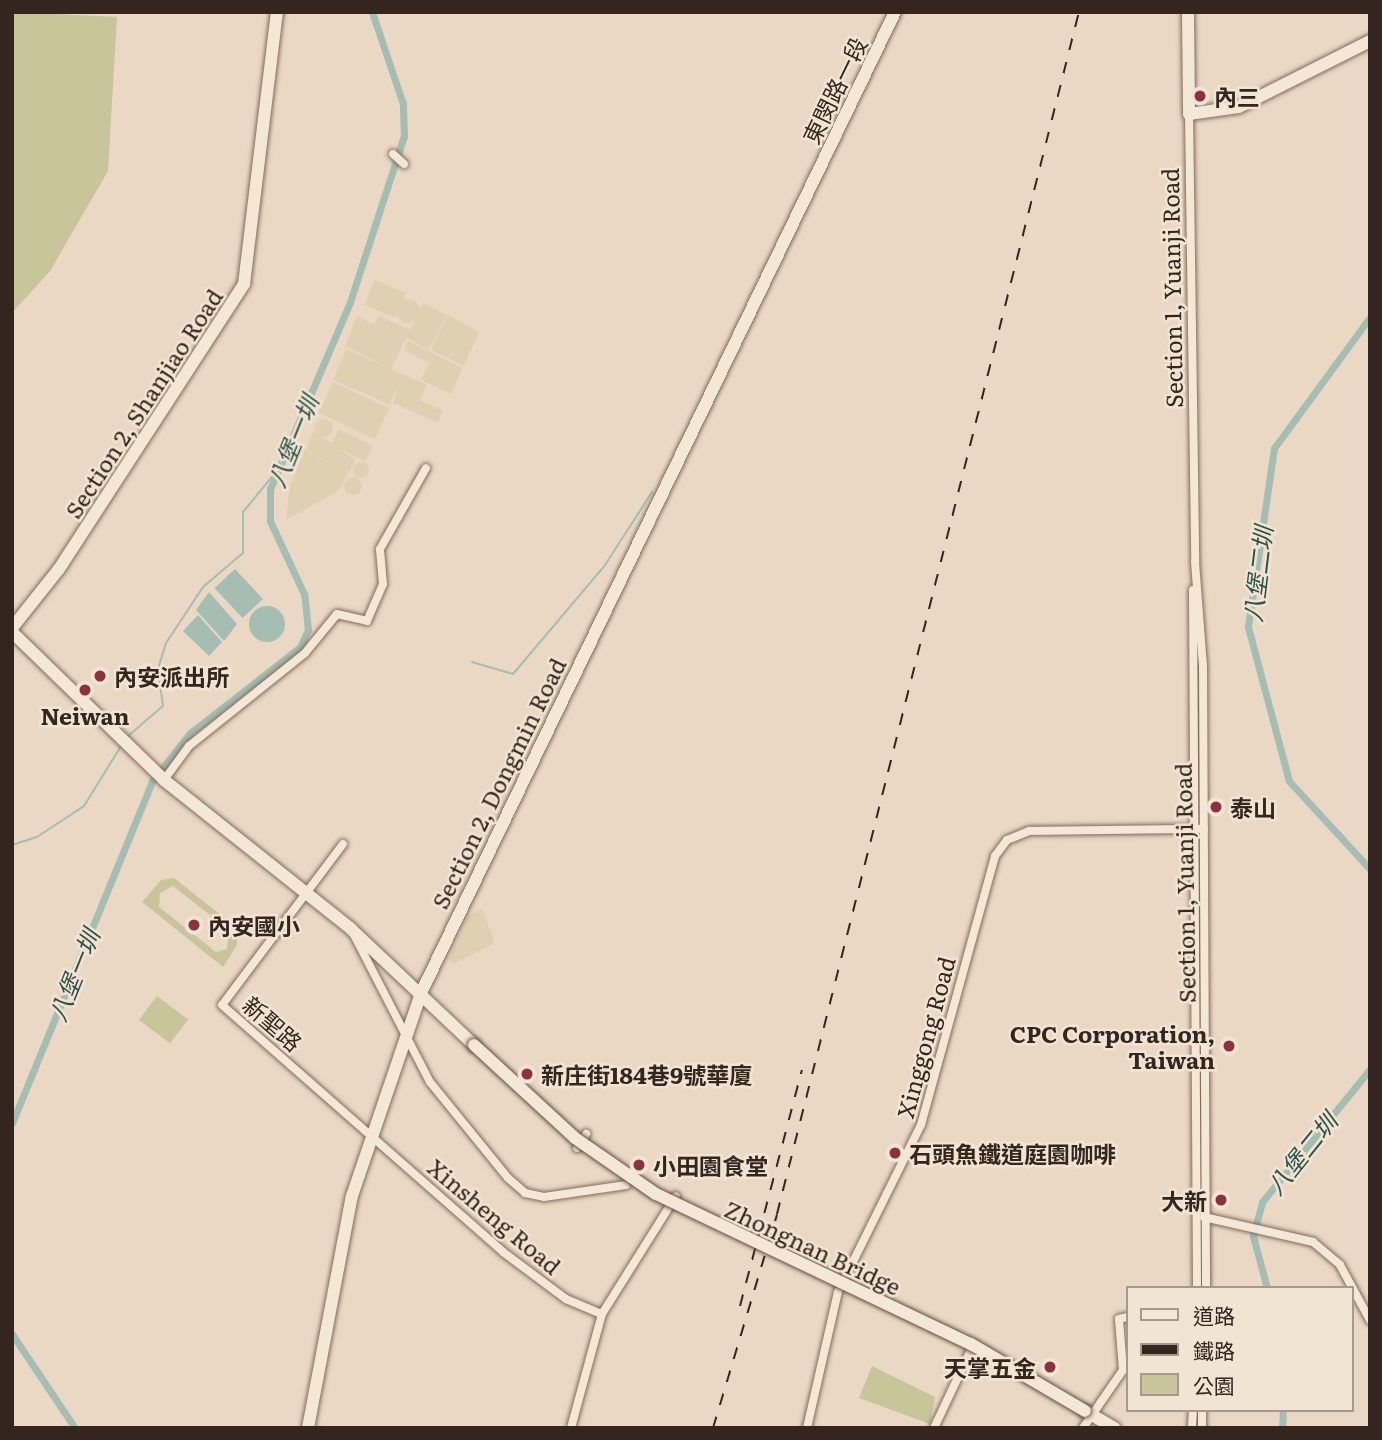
<!DOCTYPE html>
<meta charset="utf-8">
<style>
body{margin:0}
#map{position:relative;width:1382px;height:1440px;overflow:hidden;background:#ead8c4;font-family:Literata,"Noto Sans TC",serif}
div>[style]{position:absolute}
.farmland>*{inset:0;background:#dfd0b2;transform-origin:0 0}
.round{border-radius:50%}
.green>*{inset:0;background:#c7c599;transform-origin:0 0}
.water>*{inset:0;background:#a5bdb2;transform-origin:0 0}
.stream>*{height:2px;margin:-1px;padding:0 1px;transform-origin:1px;border-radius:1px;background:#a5bdb2}
.canal>*{height:7px;margin:-3.5px;padding:0 3.5px;transform-origin:3.5px;border-radius:3.5px;background:#a5bdb2}
.roads{filter:drop-shadow(0 0 2px #836a5c) drop-shadow(0 0 2px #836a5c)}
.street>*{height:8px;margin:-4px;padding:0 4px;transform-origin:4px;border-radius:4px;background:#f5e7d6}
.secondary>*{height:12px;margin:-6px;padding:0 6px;transform-origin:6px;border-radius:6px;background:#f5e7d6}
.rail>*{height:2px;margin-top:-1px;transform-origin:0;background:repeating-linear-gradient(90deg,#34251f 0 12px,transparent 0 24px)}
.bridges{filter:drop-shadow(0 0 2px #644c3f) drop-shadow(0 0 2px #644c3f)}
.secondary-bridge>*{height:12px;margin:-6px;padding:0 6px;transform-origin:6px;border-radius:6px;background:#f5e7d6}
.dots>*{width:19px;height:19px;translate:-50% -50%;box-sizing:border-box;border:4px solid #f2e4d3;border-radius:50%}
span{translate:-50% -50%;white-space:nowrap;text-align:center;line-height:1.15;-webkit-text-stroke:5px #f2e4d3;paint-order:stroke}
.street-label{font-size:23px;color:#34251f}
.poi-label{font-size:23px;color:#34251f;font-weight:700}
.left{translate:0 -50%;text-align:left}
.right{translate:-100% -50%;text-align:right}
.water-label{font-size:24px;color:#2f524a;font-style:italic}
.frame{position:absolute;inset:0;border:14px solid #34251f;pointer-events:none}
.legend{position:absolute;left:1126px;top:1286px;width:228px;height:126px;box-sizing:border-box;background:#f2e4d3;border:2px solid #a6988b;margin:0;padding:9px 12px;list-style:none;font-size:21px;color:#34251f}
.legend li{display:flex;align-items:center;gap:14px;height:35px}
.legend b{width:35px;border:2px solid #a6988b}
</style>
<div id="map">
<div class="farmland">
<div style="left:375px;top:280px;width:33px;height:27px;rotate:23deg"></div>
<div class="round" style="left:396px;top:299px;width:24px;height:24px"></div>
<div style="left:424px;top:303px;width:26px;height:39px;rotate:28deg"></div>
<div style="clip-path:polygon(448px 315px,479px 332px,464px 366px,448px 358px,452px 350px,447px 358px,431px 350px)"></div>
<div style="clip-path:polygon(357px 316px,374px 324px,364px 341px,379px 316px,410px 330px,391px 369px,345px 346px)"></div>
<div style="clip-path:polygon(408px 341px,463px 368px,451px 394px,421px 380px,429px 363px,404px 350px)"></div>
<div style="clip-path:polygon(346px 349px,427px 385px,420px 400px,443px 411px,438px 423px,393px 403px,400px 383px,389px 404px,333px 380px)"></div>
<div style="left:333px;top:382px;width:62px;height:34px;rotate:25deg"></div>
<div class="round" style="left:315px;top:419px;width:18px;height:18px"></div>
<div style="left:339px;top:429px;width:38px;height:17px;rotate:27deg"></div>
<div style="clip-path:polygon(313px 431px,356px 460px,338px 491px,286px 520px,290px 485px,305px 450px,338px 468px,307px 450px)"></div>
<div class="round" style="left:353px;top:462px;width:16px;height:16px"></div>
<div class="round" style="left:344px;top:477px;width:18px;height:18px"></div>
<div style="clip-path:polygon(482px 908px,495px 943px,453px 964px,449px 959px,468px 916px)"></div>
</div>
<div class="green">
<div style="clip-path:polygon(12px 12px,117px 17px,108px 171px,50px 271px,12px 313px)"></div>
<div style="clip-path:polygon(evenodd,174px 878px,236px 927px,237px 945px,223px 967px,142px 902px,161px 880px,174px 878px,173px 886px,229px 930px,227px 949px,216px 952px,159px 907px,160px 893px,173px 886px)"></div>
<div style="left:157px;top:996px;width:39px;height:30px;rotate:37deg"></div>
<div style="clip-path:polygon(872px 1366px,935px 1397px,930px 1424px,859px 1398px)"></div>
</div>
<div class="water">
<div style="left:235px;top:569px;width:41px;height:28px;rotate:47deg"></div>
<div style="clip-path:polygon(209px 592px,237px 624px,224px 641px,196px 610px)"></div>
<div class="round" style="left:249px;top:606px;width:36px;height:36px"></div>
<div style="clip-path:polygon(198px 615px,222px 642px,209px 656px,183px 631px)"></div>
</div>
<div class="stream">
<div style="left:472px;top:662px;width:43px;rotate:16.3deg"></div>
<div style="left:513px;top:674px;width:143px;rotate:-49.8deg"></div>
<div style="left:605px;top:565px;width:87px;rotate:-57.2deg"></div>
<div style="left:128px;top:736px;width:46px;rotate:-40.6deg"></div>
<div style="left:163px;top:706px;width:37px;rotate:-98deg"></div>
<div style="left:158px;top:669px;width:27px;rotate:-73deg"></div>
<div style="left:166px;top:643px;width:67px;rotate:-56.5deg"></div>
<div style="left:203px;top:587px;width:52px;rotate:-40.4deg"></div>
<div style="left:243px;top:553px;width:41px;rotate:-90deg"></div>
<div style="left:243px;top:512px;width:52px;rotate:-50.5deg"></div>
<div style="left:12px;top:845px;width:26px;rotate:-18deg"></div>
<div style="left:37px;top:837px;width:56px;rotate:-33.4deg"></div>
<div style="left:84px;top:806px;width:70px;rotate:-58.3deg"></div>
</div>
<div class="canal">
<div style="left:1370px;top:317px;width:162px;rotate:126.2deg"></div>
<div style="left:1274px;top:448px;width:181px;rotate:98.3deg"></div>
<div style="left:1248px;top:627px;width:159px;rotate:75.1deg"></div>
<div style="left:1289px;top:781px;width:120px;rotate:47.4deg"></div>
<div style="left:12px;top:1123px;width:370px;rotate:-67.7deg"></div>
<div style="left:152px;top:781px;width:61px;rotate:-51.6deg"></div>
<div style="left:190px;top:733px;width:140px;rotate:-38deg"></div>
<div style="left:300px;top:647px;width:19px;rotate:-65deg"></div>
<div style="left:308px;top:630px;width:36px;rotate:-96deg"></div>
<div style="left:304px;top:594px;width:81px;rotate:-115deg"></div>
<div style="left:270px;top:521px;width:32px;rotate:-90deg"></div>
<div style="left:270px;top:489px;width:203px;rotate:-66.8deg"></div>
<div style="left:350px;top:302px;width:175px;rotate:-72deg"></div>
<div style="left:404px;top:136px;width:32px;rotate:-92deg"></div>
<div style="left:403px;top:104px;width:97px;rotate:-108.6deg"></div>
<div style="left:1267px;top:1288px;width:54px;rotate:-105.1deg"></div>
<div style="left:1253px;top:1236px;width:35px;rotate:-75deg"></div>
<div style="left:1262px;top:1202px;width:171px;rotate:-50.9deg"></div>
<div style="left:12px;top:1334px;width:113px;rotate:56.2deg"></div>
<div style="left:1282px;top:1428px;width:18px;rotate:-87deg"></div>
</div>
<div class="roads">
<div class="street">
<div style="left:1189px;top:114px;width:448px;rotate:89.2deg"></div>
<div style="left:1195px;top:562px;width:103px;rotate:85.6deg"></div>
<div style="left:1203px;top:665px;width:623px;rotate:89.72deg"></div>
<div style="left:393px;top:154px;width:15px;rotate:42deg"></div>
<div style="left:1193px;top:590px;width:698px;rotate:89.67deg"></div>
<div style="left:164px;top:780px;width:42px;rotate:-53.7deg"></div>
<div style="left:189px;top:746px;width:149px;rotate:-38.7deg"></div>
<div style="left:305px;top:653px;width:50px;rotate:-50.6deg"></div>
<div style="left:337px;top:614px;width:31px;rotate:13deg"></div>
<div style="left:367px;top:621px;width:40px;rotate:-66.6deg"></div>
<div style="left:383px;top:584px;width:35px;rotate:-95deg"></div>
<div style="left:380px;top:549px;width:93px;rotate:-60.4deg"></div>
<div style="left:343px;top:844px;width:201px;rotate:126.9deg"></div>
<div style="left:222px;top:1005px;width:374px;rotate:41.3deg"></div>
<div style="left:503px;top:1252px;width:79px;rotate:36.7deg"></div>
<div style="left:566px;top:1299px;width:39px;rotate:23deg"></div>
<div style="left:353px;top:933px;width:168px;rotate:62.7deg"></div>
<div style="left:430px;top:1082px;width:124px;rotate:50.9deg"></div>
<div style="left:508px;top:1178px;width:23px;rotate:41deg"></div>
<div style="left:525px;top:1193px;width:19px;rotate:12deg"></div>
<div style="left:544px;top:1197px;width:83px;rotate:-8.3deg"></div>
<div style="left:577px;top:1148px;width:17px;rotate:-57deg"></div>
<div style="left:1204px;top:1217px;width:112px;rotate:12.9deg"></div>
<div style="left:1313px;top:1242px;width:35px;rotate:40deg"></div>
<div style="left:1340px;top:1265px;width:63px;rotate:61.4deg"></div>
<div style="left:571px;top:1428px;width:118px;rotate:-74.8deg"></div>
<div style="left:602px;top:1314px;width:139px;rotate:-57.9deg"></div>
<div style="left:807px;top:1428px;width:139px;rotate:-77.2deg"></div>
<div style="left:838px;top:1292px;width:186px;rotate:-63.6deg"></div>
<div style="left:921px;top:1125px;width:279px;rotate:-74.6deg"></div>
<div style="left:995px;top:856px;width:20px;rotate:-53deg"></div>
<div style="left:1007px;top:840px;width:24px;rotate:-22deg"></div>
<div style="left:1029px;top:831px;width:175px;rotate:-0.7deg"></div>
<div style="left:934px;top:1428px;width:84px;rotate:-64.7deg"></div>
<div style="left:1083px;top:1428px;width:70px;rotate:-55.4deg"></div>
<div style="left:1123px;top:1370px;width:51px;rotate:-94.5deg"></div>
<div style="left:1119px;top:1319px;width:9px;rotate:-13deg"></div>
<div style="left:1192px;top:1428px;width:18px;rotate:-87deg"></div>
<div style="left:1202px;top:1428px;width:18px;rotate:-90deg"></div>
</div>
<div class="secondary">
<div style="left:1188px;top:12px;width:102px;rotate:89.4deg"></div>
<div style="left:1189px;top:114px;width:50px;rotate:-8deg"></div>
<div style="left:1239px;top:107px;width:147px;rotate:-26.7deg"></div>
<div style="left:12px;top:628px;width:75px;rotate:-51.5deg"></div>
<div style="left:59px;top:569px;width:340px;rotate:-57deg"></div>
<div style="left:244px;top:284px;width:274px;rotate:-83.1deg"></div>
<div style="left:12px;top:632px;width:212px;rotate:44.2deg"></div>
<div style="left:164px;top:780px;width:239px;rotate:38.5deg"></div>
<div style="left:351px;top:929px;width:169px;rotate:43.3deg"></div>
<div style="left:1085px;top:1411px;width:34px;rotate:30deg"></div>
<div style="left:308px;top:1428px;width:236px;rotate:-79.3deg"></div>
<div style="left:352px;top:1196px;width:214px;rotate:-71.2deg"></div>
<div style="left:421px;top:993px;width:1090px;rotate:-64.21deg"></div>
</div>
</div>
<div class="rail">
<div style="left:740px;top:1306px;width:244px;rotate:-75.3deg"></div>
<div style="left:713px;top:1428px;width:223px;rotate:-73.3deg"></div>
<div style="left:777px;top:1214px;width:1239px;rotate:-75.9deg"></div>
</div>
<div class="bridges">
<div class="secondary-bridge">
<div style="left:474px;top:1045px;width:137px;rotate:42.6deg"></div>
<div style="left:575px;top:1138px;width:98px;rotate:34.7deg"></div>
<div style="left:656px;top:1194px;width:349px;rotate:25.5deg"></div>
<div style="left:971px;top:1344px;width:132px;rotate:30.4deg"></div>
</div>
</div>
<div class="dots">
<div style="left:1200px;top:96px;background:#8c3141"></div>
<div style="left:100px;top:676px;background:#8c3141"></div>
<div style="left:85px;top:690px;background:#8c3141"></div>
<div style="left:1216px;top:807px;background:#8c3141"></div>
<div style="left:194px;top:925px;background:#8c3141"></div>
<div style="left:1229px;top:1046px;background:#8c3141"></div>
<div style="left:527px;top:1074px;background:#8c3141"></div>
<div style="left:895px;top:1153px;background:#8c3141"></div>
<div style="left:639px;top:1165px;background:#8c3141"></div>
<div style="left:1221px;top:1200px;background:#8c3141"></div>
<div style="left:1050px;top:1367px;background:#8c3141"></div>
</div>
<div class="street-label">
<span style="left:834px;top:90px;rotate:-64deg">東閔路一段</span>
<span style="left:1171px;top:288px;rotate:-91deg">Section 1, Yuanji Road</span>
<span style="left:143px;top:403px;rotate:-57deg">Section 2, Shanjiao Road</span>
<span style="left:498px;top:783px;rotate:-64deg">Section 2, Dongmin Road</span>
<span style="left:1184px;top:883px;rotate:-91deg">Section 1, Yuanji Road</span>
<span style="left:273px;top:1023px;rotate:41deg">新聖路</span>
<span style="left:925px;top:1037px;rotate:-75deg">Xinggong Road</span>
<span style="left:495px;top:1216px;rotate:40deg">Xinsheng Road</span>
<span style="left:813px;top:1247px;rotate:25deg">Zhongnan Bridge</span>
</div>
<div class="poi-label">
<span class="left" style="left:1214px;top:96px">內三</span>
<span class="left" style="left:114px;top:676px">內安派出所</span>
<span style="left:85px;top:715px">Neiwan</span>
<span class="left" style="left:1230px;top:807px">泰山</span>
<span class="left" style="left:208px;top:925px">內安國小</span>
<span class="right" style="left:1215px;top:1046px">CPC Corporation,<br>Taiwan</span>
<span class="left" style="left:541px;top:1074px">新庄街184巷9號華廈</span>
<span class="left" style="left:909px;top:1153px">石頭魚鐵道庭園咖啡</span>
<span class="left" style="left:653px;top:1165px">小田園食堂</span>
<span class="right" style="left:1207px;top:1200px">大新</span>
<span class="right" style="left:1036px;top:1367px">天掌五金</span>
</div>
<div class="water-label">
<span style="left:292px;top:441px;rotate:-68deg">八堡一圳</span>
<span style="left:1257px;top:574px;rotate:-83deg">八堡二圳</span>
<span style="left:73px;top:975px;rotate:-68deg">八堡一圳</span>
<span style="left:1301px;top:1153px;rotate:-51deg">八堡二圳</span>
</div>
<div class="frame"></div>
<ul class="legend">
<li><b style="height:9px;background:#f5e7d6"></b>道路</li>
<li><b style="height:9px;background:#34251f"></b>鐵路</li>
<li><b style="height:19px;background:#c7c599"></b>公園</li>
</ul>
</div>
